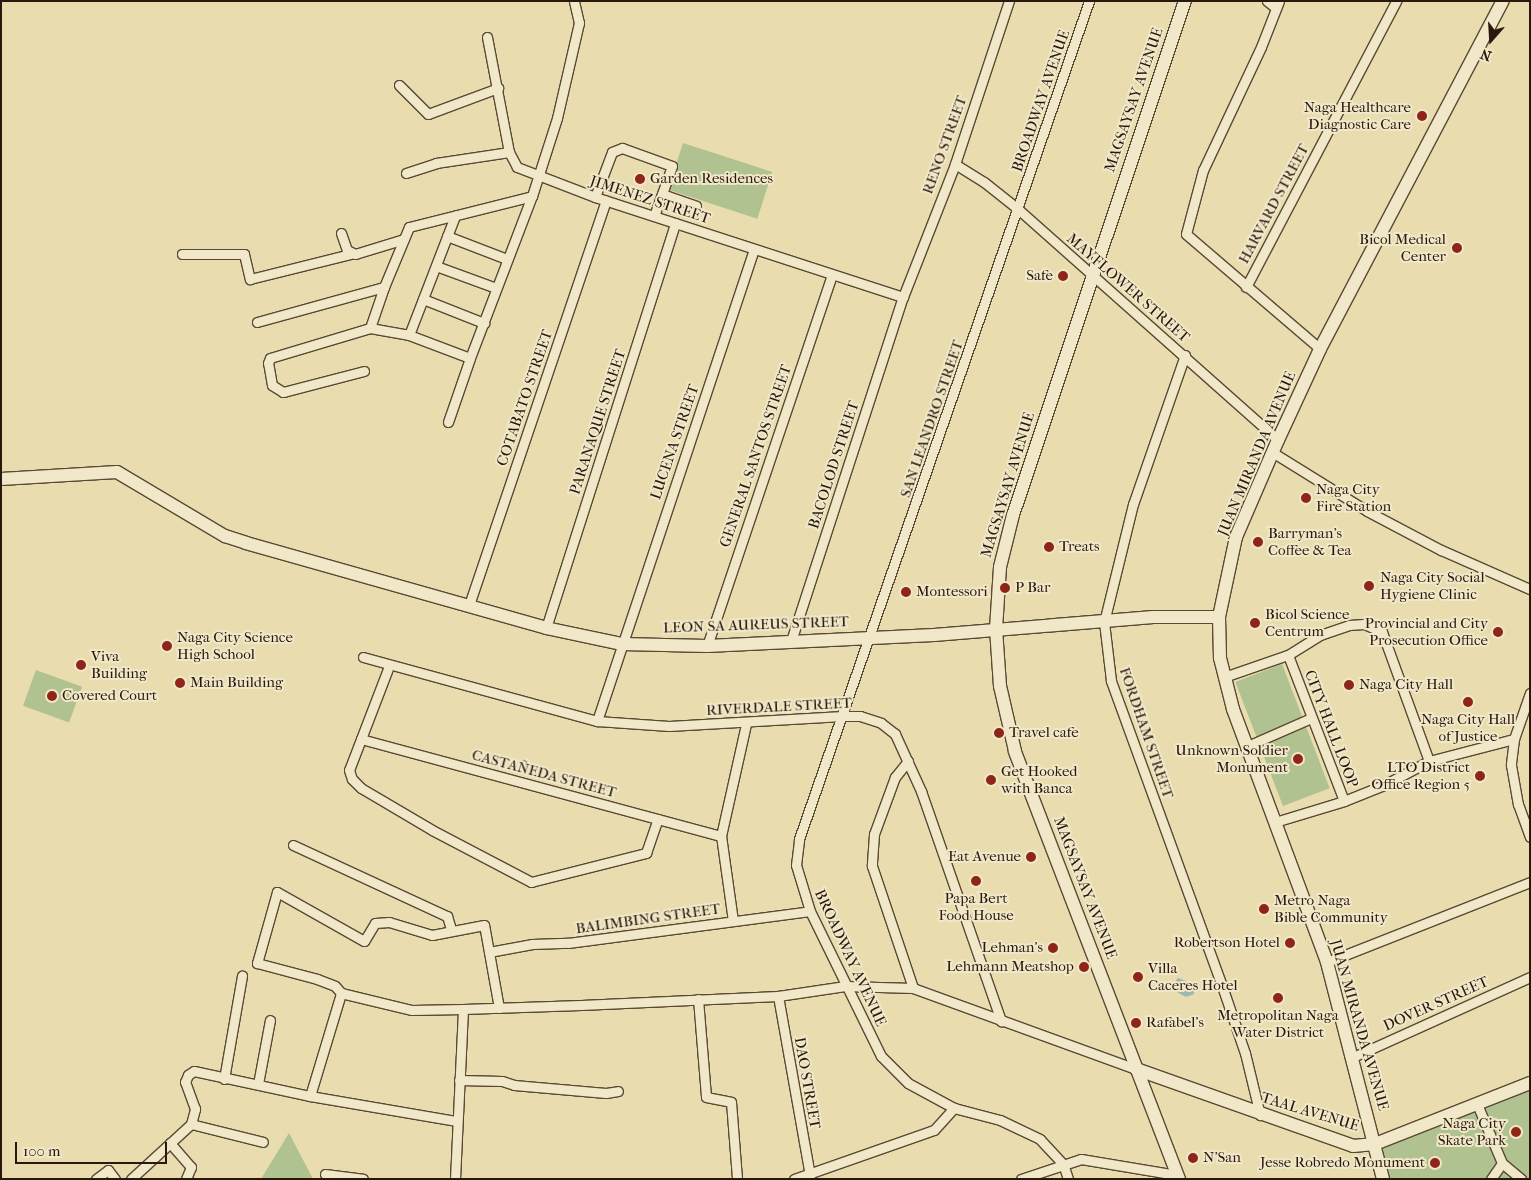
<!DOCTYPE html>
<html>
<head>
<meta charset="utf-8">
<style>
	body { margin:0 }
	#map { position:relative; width:1531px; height:1180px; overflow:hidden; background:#e9dcae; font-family:"IM FELL French Canon",serif }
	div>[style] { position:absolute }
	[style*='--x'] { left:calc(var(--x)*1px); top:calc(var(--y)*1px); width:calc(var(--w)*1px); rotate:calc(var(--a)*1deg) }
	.green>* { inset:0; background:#b0c28f; transform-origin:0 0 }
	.water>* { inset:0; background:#99bab2 }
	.roads { filter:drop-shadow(1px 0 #594934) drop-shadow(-1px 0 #594934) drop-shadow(0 1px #594934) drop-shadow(0 -1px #594934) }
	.street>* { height:9px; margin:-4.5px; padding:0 4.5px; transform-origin:4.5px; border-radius:4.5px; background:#f1e8ca }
	.secondary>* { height:12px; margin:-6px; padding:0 6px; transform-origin:6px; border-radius:6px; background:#f1e8ca }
	.dots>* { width:14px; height:14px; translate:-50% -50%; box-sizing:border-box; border:2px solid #f1e8ca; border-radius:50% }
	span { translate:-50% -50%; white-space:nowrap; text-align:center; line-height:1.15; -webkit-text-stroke:4px #f1e8ca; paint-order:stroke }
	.street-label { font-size:15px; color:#29180b }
	.poi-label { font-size:15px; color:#29180b }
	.right { translate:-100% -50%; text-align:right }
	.left { translate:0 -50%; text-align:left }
	.frame { position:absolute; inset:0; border:2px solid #29180b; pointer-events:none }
	.north { position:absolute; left:1466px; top:15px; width:50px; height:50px; -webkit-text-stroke:4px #f1e8ca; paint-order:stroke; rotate:199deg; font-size:14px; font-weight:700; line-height:20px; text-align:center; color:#29180b }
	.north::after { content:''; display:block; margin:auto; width:18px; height:22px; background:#29180b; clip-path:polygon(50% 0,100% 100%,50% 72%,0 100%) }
	.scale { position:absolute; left:15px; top:1142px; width:152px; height:22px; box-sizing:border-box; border:2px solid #29180b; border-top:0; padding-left:6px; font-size:15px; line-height:18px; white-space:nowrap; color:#29180b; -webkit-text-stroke:4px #f1e8ca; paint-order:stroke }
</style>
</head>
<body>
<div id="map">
	<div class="green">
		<i style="left:683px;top:143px;width:94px;height:49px;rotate:18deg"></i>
		<i style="left:1282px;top:664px;width:133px;height:50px;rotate:69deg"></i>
		<i style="left:36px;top:670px;width:49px;height:38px;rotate:20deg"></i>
		<i style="clip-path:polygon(1530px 1083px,1530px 1179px,1383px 1179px,1375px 1144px)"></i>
		<i style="clip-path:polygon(289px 1133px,313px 1179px,261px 1179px)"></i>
	</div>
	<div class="water">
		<i style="clip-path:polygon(1178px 978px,1194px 984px,1194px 994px,1186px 997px,1177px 992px,1173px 984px)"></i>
	</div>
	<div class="roads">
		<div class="street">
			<i style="--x:1267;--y:1;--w:11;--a:38"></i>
			<i style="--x:1279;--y:1;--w:49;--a:111.4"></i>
			<i style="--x:1261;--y:47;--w:136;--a:115.2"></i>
			<i style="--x:1203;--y:170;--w:66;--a:104.9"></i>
			<i style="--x:1186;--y:234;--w:177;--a:40.6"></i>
			<i style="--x:487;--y:37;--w:117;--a:79.2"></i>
			<i style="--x:509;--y:152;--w:17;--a:62"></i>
			<i style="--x:517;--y:167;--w:84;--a:21"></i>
			<i style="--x:595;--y:197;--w:324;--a:18"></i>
			<i style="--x:399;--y:85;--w:41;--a:45"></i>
			<i style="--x:428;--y:114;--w:75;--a:-20.4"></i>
			<i style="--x:955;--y:164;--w:34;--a:32"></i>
			<i style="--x:984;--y:182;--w:43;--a:38.5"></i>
			<i style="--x:1018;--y:209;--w:348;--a:41.6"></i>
			<i style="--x:406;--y:173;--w:32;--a:-18"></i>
			<i style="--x:436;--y:163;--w:74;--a:-8.6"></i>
			<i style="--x:662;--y:194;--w:36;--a:19"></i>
			<i style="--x:595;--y:197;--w:48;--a:-69.3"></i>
			<i style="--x:612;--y:152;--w:11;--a:-22"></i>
			<i style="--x:622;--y:148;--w:53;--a:19.8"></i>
			<i style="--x:672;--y:166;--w:53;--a:109.8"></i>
			<i style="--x:341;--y:233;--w:18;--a:71"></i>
			<i style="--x:347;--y:250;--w:9;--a:27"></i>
			<i style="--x:355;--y:254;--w:51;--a:-17"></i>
			<i style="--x:447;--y:236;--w:64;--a:21"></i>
			<i style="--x:182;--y:254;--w:62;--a:0"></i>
			<i style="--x:244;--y:254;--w:26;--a:77"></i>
			<i style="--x:250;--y:279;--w:103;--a:-14"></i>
			<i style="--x:436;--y:266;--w:64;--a:20.1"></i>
			<i style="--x:1246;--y:287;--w:323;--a:-62.3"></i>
			<i style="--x:423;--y:299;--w:66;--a:21.5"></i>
			<i style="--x:257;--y:322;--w:132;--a:-15.4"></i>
			<i style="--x:384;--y:287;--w:65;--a:-67.4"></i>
			<i style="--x:409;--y:227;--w:127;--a:-14.1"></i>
			<i style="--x:532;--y:196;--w:82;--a:-72.2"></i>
			<i style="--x:557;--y:118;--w:98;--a:-77"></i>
			<i style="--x:579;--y:23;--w:23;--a:-103"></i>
			<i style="--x:370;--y:328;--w:43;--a:-71.1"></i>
			<i style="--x:409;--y:335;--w:128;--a:-68.9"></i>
			<i style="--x:1185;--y:355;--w:158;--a:109.2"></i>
			<i style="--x:1133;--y:504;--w:122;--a:103.8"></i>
			<i style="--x:1104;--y:622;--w:59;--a:83.2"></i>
			<i style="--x:1111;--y:681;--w:325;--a:70"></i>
			<i style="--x:1222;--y:986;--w:71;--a:71.1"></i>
			<i style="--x:1245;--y:1053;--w:64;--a:76.4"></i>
			<i style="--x:364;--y:371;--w:84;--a:165.5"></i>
			<i style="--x:283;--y:392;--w:13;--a:-148"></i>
			<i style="--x:272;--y:385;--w:22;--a:-100"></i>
			<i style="--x:268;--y:363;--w:5;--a:-68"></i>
			<i style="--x:270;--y:358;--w:104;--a:-16.7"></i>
			<i style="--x:370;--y:328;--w:40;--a:10"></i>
			<i style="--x:409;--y:335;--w:65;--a:20.7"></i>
			<i style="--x:470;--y:358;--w:173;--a:-69.1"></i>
			<i style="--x:448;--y:422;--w:68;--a:-71"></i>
			<i style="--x:1272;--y:452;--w:112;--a:31.8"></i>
			<i style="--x:1367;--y:511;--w:84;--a:27.8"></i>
			<i style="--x:1441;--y:550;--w:97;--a:23.7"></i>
			<i style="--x:469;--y:605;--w:427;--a:-71.3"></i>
			<i style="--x:546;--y:628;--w:425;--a:-72.3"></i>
			<i style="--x:791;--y:641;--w:362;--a:-72"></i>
			<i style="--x:903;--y:297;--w:143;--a:-68.6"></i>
			<i style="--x:955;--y:164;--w:172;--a:-71.7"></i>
			<i style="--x:707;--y:646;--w:392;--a:-71.4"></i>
			<i style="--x:363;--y:657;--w:243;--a:15.3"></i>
			<i style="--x:597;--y:721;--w:72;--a:4"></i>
			<i style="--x:669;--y:726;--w:174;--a:-3.3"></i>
			<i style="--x:843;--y:716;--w:17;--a:0"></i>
			<i style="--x:860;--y:716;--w:22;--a:18"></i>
			<i style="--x:881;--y:723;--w:18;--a:38"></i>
			<i style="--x:895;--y:734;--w:63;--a:65.5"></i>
			<i style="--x:921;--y:791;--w:244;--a:70.8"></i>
			<i style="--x:389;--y:666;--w:111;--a:111"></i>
			<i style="--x:349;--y:770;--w:9;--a:72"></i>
			<i style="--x:352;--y:779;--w:13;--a:45"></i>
			<i style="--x:361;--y:788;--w:82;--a:30.6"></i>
			<i style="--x:432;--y:830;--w:112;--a:27.7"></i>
			<i style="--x:531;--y:882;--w:119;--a:-14.2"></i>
			<i style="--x:646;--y:853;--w:36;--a:-71"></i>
			<i style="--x:1224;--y:677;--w:68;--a:-19"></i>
			<i style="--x:1288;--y:655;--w:38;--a:-32"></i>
			<i style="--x:1320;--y:635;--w:31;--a:-19"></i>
			<i style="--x:1349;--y:625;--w:15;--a:-4"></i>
			<i style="--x:1364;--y:624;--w:20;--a:24"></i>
			<i style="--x:1382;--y:632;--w:137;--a:70"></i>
			<i style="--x:1530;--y:693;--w:49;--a:109.2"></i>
			<i style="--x:1514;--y:739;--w:26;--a:97"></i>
			<i style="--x:1511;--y:765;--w:40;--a:80"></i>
			<i style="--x:1518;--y:804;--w:35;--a:70"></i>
			<i style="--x:597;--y:721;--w:497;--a:-71.6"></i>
			<i style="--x:361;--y:739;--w:373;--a:15.1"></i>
			<i style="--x:1245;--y:747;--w:72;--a:-23.7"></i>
			<i style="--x:908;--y:761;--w:21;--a:129"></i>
			<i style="--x:895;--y:777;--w:61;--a:110.2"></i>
			<i style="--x:874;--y:834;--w:32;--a:94"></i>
			<i style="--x:872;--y:866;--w:129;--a:71.4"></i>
			<i style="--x:1344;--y:801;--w:43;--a:-21.8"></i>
			<i style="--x:1384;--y:785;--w:51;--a:-28.1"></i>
			<i style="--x:1429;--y:761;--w:88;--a:-14.5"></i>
			<i style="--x:1275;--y:822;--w:72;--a:-16.9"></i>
			<i style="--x:1344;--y:801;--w:156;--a:-111"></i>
			<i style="--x:293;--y:845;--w:170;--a:24.8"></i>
			<i style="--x:447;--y:916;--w:14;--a:73"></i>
			<i style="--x:733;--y:921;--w:86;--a:-98"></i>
			<i style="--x:721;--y:836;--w:115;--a:-77.4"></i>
			<i style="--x:489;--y:952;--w:44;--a:-10.5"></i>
			<i style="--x:532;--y:944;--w:36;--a:-2"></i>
			<i style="--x:568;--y:943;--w:244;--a:-7.5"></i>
			<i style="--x:1327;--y:962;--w:218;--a:-21.5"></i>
			<i style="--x:778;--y:996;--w:182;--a:79.9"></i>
			<i style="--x:698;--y:999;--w:98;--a:85.3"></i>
			<i style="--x:706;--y:1097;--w:25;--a:11"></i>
			<i style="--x:731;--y:1102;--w:77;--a:85.5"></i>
			<i style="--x:499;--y:1008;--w:84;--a:-100.2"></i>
			<i style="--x:484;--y:925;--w:53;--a:169.1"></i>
			<i style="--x:432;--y:935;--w:45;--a:-163.2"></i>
			<i style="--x:389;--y:922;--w:14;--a:176"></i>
			<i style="--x:375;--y:923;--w:21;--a:121"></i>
			<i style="--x:364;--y:941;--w:100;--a:-150.6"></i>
			<i style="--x:277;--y:892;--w:74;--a:105.7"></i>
			<i style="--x:257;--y:963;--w:62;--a:14.9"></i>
			<i style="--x:317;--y:979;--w:19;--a:21"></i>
			<i style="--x:335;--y:986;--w:9;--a:49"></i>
			<i style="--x:341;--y:993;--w:73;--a:13.5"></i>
			<i style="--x:412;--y:1010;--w:51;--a:-1.1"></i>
			<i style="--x:463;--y:1009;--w:118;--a:-1.9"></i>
			<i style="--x:581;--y:1005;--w:197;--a:-2.6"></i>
			<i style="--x:778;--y:996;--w:68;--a:-8.5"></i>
			<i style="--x:845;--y:986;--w:68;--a:1.7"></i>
			<i style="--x:913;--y:988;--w:237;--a:20"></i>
			<i style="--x:1353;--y:1057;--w:194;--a:-24.3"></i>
			<i style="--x:224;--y:1079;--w:105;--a:-80.1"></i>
			<i style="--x:459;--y:1080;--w:43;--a:1.3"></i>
			<i style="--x:502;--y:1081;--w:13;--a:18"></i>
			<i style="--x:514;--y:1085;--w:92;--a:5"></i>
			<i style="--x:606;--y:1093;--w:12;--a:-9"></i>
			<i style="--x:258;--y:1084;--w:65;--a:-79.4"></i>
			<i style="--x:310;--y:1096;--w:108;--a:-73.2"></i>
			<i style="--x:1477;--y:1104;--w:64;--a:67"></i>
			<i style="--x:1502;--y:1163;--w:25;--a:40"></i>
			<i style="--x:191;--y:1124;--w:74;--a:14"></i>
			<i style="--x:170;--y:1143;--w:32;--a:49"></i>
			<i style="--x:191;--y:1167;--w:13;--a:113"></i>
			<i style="--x:325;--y:1174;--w:38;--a:7"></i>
			<i style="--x:96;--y:1179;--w:15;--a:-37"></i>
			<i style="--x:108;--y:1170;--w:11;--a:52"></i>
			<i style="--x:131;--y:1179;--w:81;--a:-42.5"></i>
			<i style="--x:191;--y:1124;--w:16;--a:-75"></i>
			<i style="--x:195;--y:1109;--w:29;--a:-110"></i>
			<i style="--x:185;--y:1082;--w:8;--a:-67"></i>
			<i style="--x:188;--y:1075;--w:7;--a:-34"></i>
			<i style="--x:194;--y:1071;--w:119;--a:12.2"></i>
			<i style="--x:310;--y:1096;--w:149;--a:9.7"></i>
			<i style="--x:455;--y:1179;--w:170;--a:-87.3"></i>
			<i style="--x:794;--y:1179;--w:148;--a:-19.3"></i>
			<i style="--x:934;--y:1130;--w:30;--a:-48"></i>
			<i style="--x:1021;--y:1179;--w:63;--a:-18.4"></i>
			<i style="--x:1081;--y:1159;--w:97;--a:9.5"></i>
			<i style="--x:1068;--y:1179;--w:16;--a:-108"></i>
			<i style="--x:1063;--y:1164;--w:34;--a:-133"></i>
			<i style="--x:1040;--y:1139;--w:44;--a:-154.6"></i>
			<i style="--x:1000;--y:1120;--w:48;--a:-165.4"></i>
			<i style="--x:954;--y:1108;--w:52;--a:-151.5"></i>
			<i style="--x:908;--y:1083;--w:38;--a:-135"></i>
			<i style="--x:881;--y:1056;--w:161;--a:-116.1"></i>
			<i style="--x:810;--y:911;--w:48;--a:-106.9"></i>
			<i style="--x:796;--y:865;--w:26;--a:-83"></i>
			<i style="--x:799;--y:839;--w:887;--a:-70.91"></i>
			<i style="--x:1491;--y:1179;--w:19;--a:-55"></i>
		</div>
		<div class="secondary">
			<i style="--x:1;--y:479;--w:116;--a:-3.5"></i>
			<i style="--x:117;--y:472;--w:126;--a:30.7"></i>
			<i style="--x:225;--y:536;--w:22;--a:18"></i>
			<i style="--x:246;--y:543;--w:312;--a:15.8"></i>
			<i style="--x:546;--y:628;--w:78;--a:11.9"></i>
			<i style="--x:622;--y:644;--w:85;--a:1.3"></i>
			<i style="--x:707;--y:646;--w:227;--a:-2.8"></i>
			<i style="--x:934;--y:635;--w:220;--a:-4.7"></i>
			<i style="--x:1153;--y:617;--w:66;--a:0"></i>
			<i style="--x:1136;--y:1069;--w:230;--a:19.5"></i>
			<i style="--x:1353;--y:1146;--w:22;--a:-5"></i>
			<i style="--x:1375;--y:1144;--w:167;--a:-21.5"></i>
			<i style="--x:1179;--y:1179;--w:458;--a:-111"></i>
			<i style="--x:1015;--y:751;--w:67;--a:-103"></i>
			<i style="--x:1000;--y:686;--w:57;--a:-94"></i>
			<i style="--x:996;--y:629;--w:62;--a:-86.3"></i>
			<i style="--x:1000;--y:567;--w:54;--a:-76"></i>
			<i style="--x:1013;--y:515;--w:542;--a:-71.5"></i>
			<i style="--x:1383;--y:1179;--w:224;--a:-104.5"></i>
			<i style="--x:1327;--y:962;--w:270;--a:-110.4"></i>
			<i style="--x:1233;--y:709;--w:53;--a:-104.3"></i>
			<i style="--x:1220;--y:658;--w:41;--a:-91.4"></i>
			<i style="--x:1219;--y:617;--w:82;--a:-78"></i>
			<i style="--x:1236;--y:537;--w:106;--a:-66.6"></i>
			<i style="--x:1278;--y:440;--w:100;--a:-65.2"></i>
			<i style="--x:1320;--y:349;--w:393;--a:-62.3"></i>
		</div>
	</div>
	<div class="dots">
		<i style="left:1422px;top:116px;background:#8f2418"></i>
		<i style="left:640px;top:179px;background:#8f2418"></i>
		<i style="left:1457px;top:248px;background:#8f2418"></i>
		<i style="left:1063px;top:276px;background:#8f2418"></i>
		<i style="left:1306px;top:498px;background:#8f2418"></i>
		<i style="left:1258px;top:542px;background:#8f2418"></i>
		<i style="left:1049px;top:547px;background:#8f2418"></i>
		<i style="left:1369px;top:586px;background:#8f2418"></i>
		<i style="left:1005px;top:588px;background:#8f2418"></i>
		<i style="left:906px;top:592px;background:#8f2418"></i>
		<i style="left:1255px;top:623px;background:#8f2418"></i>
		<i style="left:1498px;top:632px;background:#8f2418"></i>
		<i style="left:167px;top:646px;background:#8f2418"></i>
		<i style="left:81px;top:665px;background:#8f2418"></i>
		<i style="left:180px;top:683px;background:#8f2418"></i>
		<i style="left:1349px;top:685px;background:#8f2418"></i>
		<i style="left:52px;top:696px;background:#8f2418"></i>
		<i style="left:1468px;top:702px;background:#8f2418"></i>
		<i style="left:999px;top:733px;background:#8f2418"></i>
		<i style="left:1298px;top:759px;background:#8f2418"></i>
		<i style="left:1480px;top:776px;background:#8f2418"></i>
		<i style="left:991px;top:780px;background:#8f2418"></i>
		<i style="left:1031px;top:857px;background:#8f2418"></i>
		<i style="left:976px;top:881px;background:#8f2418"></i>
		<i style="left:1264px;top:909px;background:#8f2418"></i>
		<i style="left:1290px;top:943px;background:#8f2418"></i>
		<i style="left:1053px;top:948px;background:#8f2418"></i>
		<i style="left:1084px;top:967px;background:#8f2418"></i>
		<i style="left:1138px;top:977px;background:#8f2418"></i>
		<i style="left:1278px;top:998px;background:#8f2418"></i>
		<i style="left:1136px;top:1023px;background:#8f2418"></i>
		<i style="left:1516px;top:1132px;background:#8f2418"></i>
		<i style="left:1193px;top:1158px;background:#8f2418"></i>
		<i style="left:1435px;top:1163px;background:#8f2418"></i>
	</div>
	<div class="street-label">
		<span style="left:1134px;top:100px;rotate:-71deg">MAGSAYSAY AVENUE</span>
		<span style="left:1041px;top:101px;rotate:-71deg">BROADWAY AVENUE</span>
		<span style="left:945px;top:145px;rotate:-70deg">RENO STREET</span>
		<span style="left:650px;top:200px;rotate:18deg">JIMENEZ STREET</span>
		<span style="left:1274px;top:204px;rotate:-62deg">HARVARD STREET</span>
		<span style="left:1128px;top:288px;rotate:41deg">MAYFLOWER STREET</span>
		<span style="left:525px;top:398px;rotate:-71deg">COTABATO STREET</span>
		<span style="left:932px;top:419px;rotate:-71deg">SAN LEANDRO STREET</span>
		<span style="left:598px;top:422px;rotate:-72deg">PARANAQUE STREET</span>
		<span style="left:675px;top:442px;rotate:-71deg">LUCENA STREET</span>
		<span style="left:1257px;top:454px;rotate:-67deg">JUAN MIRANDA AVENUE</span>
		<span style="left:756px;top:456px;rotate:-71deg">GENERAL SANTOS STREET</span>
		<span style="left:834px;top:465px;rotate:-72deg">BACOLOD STREET</span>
		<span style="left:1008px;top:485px;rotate:-73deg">MAGSAYSAY AVENUE</span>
		<span style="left:756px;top:625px;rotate:-2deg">LEON SA AUREUS STREET</span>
		<span style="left:779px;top:707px;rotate:-3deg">RIVERDALE STREET</span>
		<span style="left:1331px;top:729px;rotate:69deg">CITY HALL LOOP</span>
		<span style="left:1146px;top:733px;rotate:71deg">FORDHAM STREET</span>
		<span style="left:544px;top:774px;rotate:15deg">CASTAÑEDA STREET</span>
		<span style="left:1085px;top:888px;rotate:69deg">MAGSAYSAY AVENUE</span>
		<span style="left:648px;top:919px;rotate:-8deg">BALIMBING STREET</span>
		<span style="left:850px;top:958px;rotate:65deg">BROADWAY AVENUE</span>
		<span style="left:1436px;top:1004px;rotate:-24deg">DOVER STREET</span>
		<span style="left:1359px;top:1025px;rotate:74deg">JUAN MIRANDA AVENUE</span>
		<span style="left:807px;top:1083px;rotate:80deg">DAO STREET</span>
		<span style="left:1310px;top:1112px;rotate:17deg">TAAL AVENUE</span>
	</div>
	<div class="poi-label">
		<span class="right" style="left:1411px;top:116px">Naga Healthcare<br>Diagnostic Care</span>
		<span class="left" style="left:650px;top:179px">Garden Residences</span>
		<span class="right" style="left:1446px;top:248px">Bicol Medical<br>Center</span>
		<span class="right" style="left:1053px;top:276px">Safe</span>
		<span class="left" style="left:1316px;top:498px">Naga City<br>Fire Station</span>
		<span class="left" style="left:1268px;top:542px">Barryman's<br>Coffee &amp; Tea</span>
		<span class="left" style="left:1059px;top:547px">Treats</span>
		<span class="left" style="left:1380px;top:586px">Naga City Social<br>Hygiene Clinic</span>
		<span class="left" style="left:1015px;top:588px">P Bar</span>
		<span class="left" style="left:916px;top:592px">Montessori</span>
		<span class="left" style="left:1265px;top:623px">Bicol Science<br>Centrum</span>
		<span class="right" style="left:1488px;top:632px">Provincial and City<br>Prosecution Office</span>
		<span class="left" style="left:177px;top:646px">Naga City Science<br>High School</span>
		<span class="left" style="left:91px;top:665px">Viva<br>Building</span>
		<span class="left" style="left:190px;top:683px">Main Building</span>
		<span class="left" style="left:1359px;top:685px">Naga City Hall</span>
		<span class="left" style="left:62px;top:696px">Covered Court</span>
		<span style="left:1468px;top:728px">Naga City Hall<br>of Justice</span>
		<span class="left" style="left:1009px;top:733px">Travel cafe</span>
		<span class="right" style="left:1288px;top:759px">Unknown Soldier<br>Monument</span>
		<span class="right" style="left:1470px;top:776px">LTO District<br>Office Region 5</span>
		<span class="left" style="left:1001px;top:780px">Get Hooked<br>with Banca</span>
		<span class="right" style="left:1021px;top:857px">Eat Avenue</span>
		<span style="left:976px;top:907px">Papa Bert<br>Food House</span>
		<span class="left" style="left:1274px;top:909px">Metro Naga<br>Bible Community</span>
		<span class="right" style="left:1280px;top:943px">Robertson Hotel</span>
		<span class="right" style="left:1043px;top:948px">Lehman's</span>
		<span class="right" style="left:1074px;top:967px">Lehmann Meatshop</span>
		<span class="left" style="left:1148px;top:977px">Villa<br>Caceres Hotel</span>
		<span style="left:1278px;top:1024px">Metropolitan Naga<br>Water District</span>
		<span class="left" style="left:1146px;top:1023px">Rafabel's</span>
		<span class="right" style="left:1506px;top:1132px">Naga City<br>Skate Park</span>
		<span class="left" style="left:1203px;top:1158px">N'San</span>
		<span class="right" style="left:1425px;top:1163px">Jesse Robredo Monument</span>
	</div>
	<div class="frame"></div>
	<div class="north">N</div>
	<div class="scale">100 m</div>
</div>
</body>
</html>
